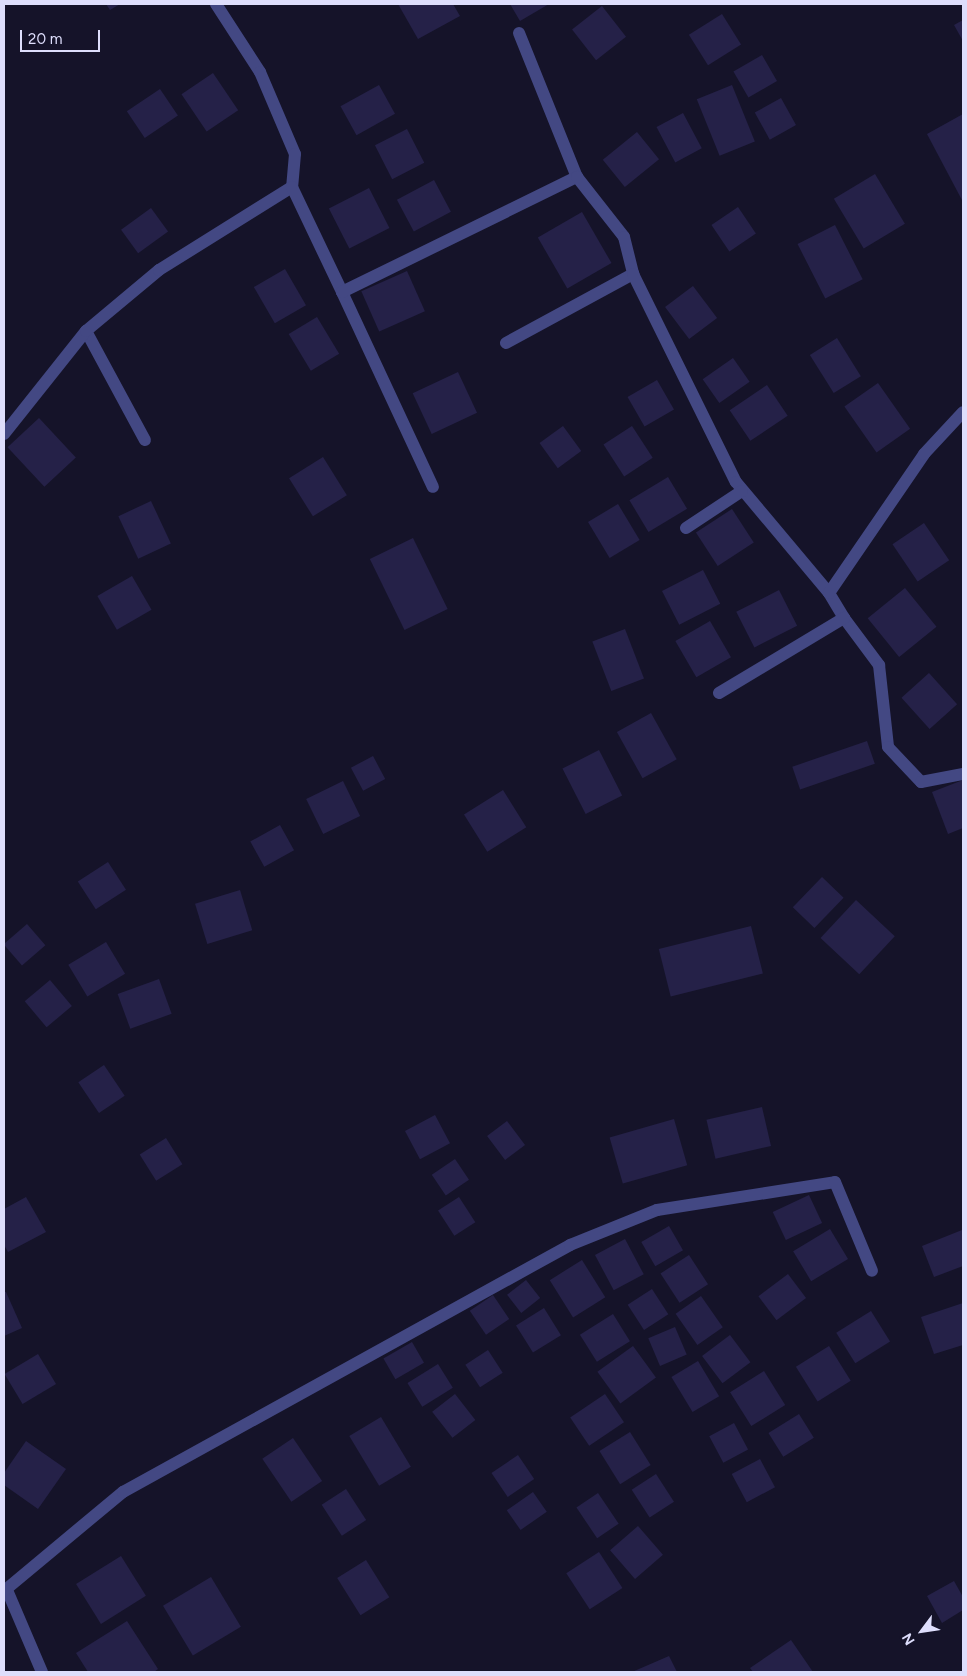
<!DOCTYPE html>
<html>
<head>
<meta charset="utf-8">
<style>
	body { margin:0 }
	#map { position:relative; width:967px; height:1676px; overflow:hidden; background:#151329; font-family:Figtree,sans-serif }
	div>[style] { position:absolute }
	[style*='--x'] { left:calc(var(--x)*1px); top:calc(var(--y)*1px); width:calc(var(--w)*1px); rotate:calc(var(--a)*1deg) }
	.building>* { inset:0; background:#252148; transform-origin:0 0 }
	.minor>* { height:12px; margin:-6px; padding:0 6px; transform-origin:6px; border-radius:6px; background:#434883 }
	span { translate:-50% -50%; white-space:nowrap; text-align:center; line-height:1.15; -webkit-text-stroke:4.5px #151329; paint-order:stroke }
	.frame { position:absolute; inset:0; border:5px solid #dedefc; pointer-events:none }
	.north { position:absolute; left:897px; top:1606px; width:50px; height:50px; -webkit-text-stroke:4px #151329; paint-order:stroke; rotate:239deg; font-size:14px; font-weight:700; line-height:20px; text-align:center; color:#dedefc }
	.north::after { content:''; display:block; margin:auto; width:18px; height:22px; background:#dedefc; clip-path:polygon(50% 0,100% 100%,50% 72%,0 100%) }
	.scale { position:absolute; left:20px; top:30px; width:80px; height:22px; box-sizing:border-box; border:2px solid #dedefc; border-top:0; padding-left:6px; font-size:15px; line-height:18px; white-space:nowrap; color:#dedefc; -webkit-text-stroke:4px #151329; paint-order:stroke }
</style>
</head>
<body>
<div id="map">
	<div class="building">
		<i style="clip-path:polygon(106px 4px,120px 4px,110px 10px)"></i>
		<i style="clip-path:polygon(398px 4px,453px 4px,460px 16px,418px 39px)"></i>
		<i style="clip-path:polygon(510px 4px,549px 4px,520px 21px)"></i>
		<i style="left:602px;top:6px;width:39px;height:38px;rotate:52deg"></i>
		<i style="left:722px;top:14px;width:36px;height:39px;rotate:58deg"></i>
		<i style="clip-path:polygon(963px 20px,963px 41px,954px 25px)"></i>
		<i style="left:762px;top:55px;width:30px;height:33px;rotate:60deg"></i>
		<i style="left:213px;top:73px;width:45px;height:38px;rotate:56deg"></i>
		<i style="left:379px;top:85px;width:33px;height:44px;rotate:61deg"></i>
		<i style="left:732px;top:85px;width:61px;height:38px;rotate:68deg"></i>
		<i style="left:160px;top:89px;width:32px;height:40px;rotate:56deg"></i>
		<i style="left:781px;top:98px;width:31px;height:30px;rotate:61deg"></i>
		<i style="left:683px;top:113px;width:40px;height:30px;rotate:62deg"></i>
		<i style="clip-path:polygon(963px 114px,963px 202px,927px 134px)"></i>
		<i style="left:407px;top:129px;width:38px;height:36px;rotate:63deg"></i>
		<i style="left:637px;top:132px;width:35px;height:44px;rotate:51deg"></i>
		<i style="left:875px;top:174px;width:58px;height:48px;rotate:59deg"></i>
		<i style="left:434px;top:180px;width:36px;height:42px;rotate:62deg"></i>
		<i style="left:369px;top:188px;width:45px;height:45px;rotate:63deg"></i>
		<i style="left:738px;top:207px;width:32px;height:32px;rotate:56deg"></i>
		<i style="left:151px;top:208px;width:29px;height:37px;rotate:54deg"></i>
		<i style="left:582px;top:212px;width:59px;height:51px;rotate:60deg"></i>
		<i style="left:835px;top:225px;width:61px;height:42px;rotate:63deg"></i>
		<i style="left:285px;top:269px;width:42px;height:36px;rotate:60deg"></i>
		<i style="left:407px;top:271px;width:44px;height:50px;rotate:66deg"></i>
		<i style="left:693px;top:286px;width:40px;height:35px;rotate:53deg"></i>
		<i style="left:317px;top:317px;width:43px;height:33px;rotate:59deg"></i>
		<i style="left:837px;top:338px;width:45px;height:32px;rotate:58deg"></i>
		<i style="left:733px;top:358px;width:29px;height:37px;rotate:55deg"></i>
		<i style="left:458px;top:372px;width:45px;height:50px;rotate:65deg"></i>
		<i style="left:657px;top:380px;width:34px;height:34px;rotate:60deg"></i>
		<i style="left:878px;top:383px;width:56px;height:41px;rotate:55deg"></i>
		<i style="left:767px;top:385px;width:37px;height:45px;rotate:56deg"></i>
		<i style="left:39px;top:418px;width:54px;height:43px;rotate:47deg"></i>
		<i style="left:563px;top:426px;width:31px;height:29px;rotate:54deg"></i>
		<i style="left:632px;top:426px;width:38px;height:34px;rotate:57deg"></i>
		<i style="left:323px;top:457px;width:45px;height:40px;rotate:58deg"></i>
		<i style="left:668px;top:477px;width:37px;height:45px;rotate:59deg"></i>
		<i style="left:151px;top:501px;width:47px;height:36px;rotate:65deg"></i>
		<i style="left:618px;top:504px;width:42px;height:35px;rotate:59deg"></i>
		<i style="left:732px;top:509px;width:40px;height:43px;rotate:57deg"></i>
		<i style="left:924px;top:523px;width:45px;height:38px;rotate:56deg"></i>
		<i style="left:413px;top:538px;width:79px;height:48px;rotate:64deg"></i>
		<i style="left:703px;top:570px;width:38px;height:46px;rotate:63deg"></i>
		<i style="left:132px;top:576px;width:39px;height:40px;rotate:60deg"></i>
		<i style="left:905px;top:588px;width:50px;height:48px;rotate:51deg"></i>
		<i style="left:779px;top:590px;width:40px;height:48px;rotate:63deg"></i>
		<i style="left:710px;top:621px;width:42px;height:40px;rotate:60deg"></i>
		<i style="left:625px;top:629px;width:53px;height:35px;rotate:69deg"></i>
		<i style="left:929px;top:673px;width:42px;height:37px;rotate:48deg"></i>
		<i style="left:651px;top:713px;width:53px;height:39px;rotate:61deg"></i>
		<i style="left:867px;top:741px;width:24px;height:79px;rotate:71deg"></i>
		<i style="left:599px;top:750px;width:51px;height:41px;rotate:63deg"></i>
		<i style="left:373px;top:756px;width:26px;height:25px;rotate:62deg"></i>
		<i style="clip-path:polygon(963px 780px,963px 828px,948px 834px,932px 792px)"></i>
		<i style="left:343px;top:781px;width:39px;height:41px;rotate:64deg"></i>
		<i style="left:503px;top:790px;width:44px;height:46px;rotate:58deg"></i>
		<i style="left:280px;top:825px;width:29px;height:34px;rotate:61deg"></i>
		<i style="left:108px;top:862px;width:33px;height:36px;rotate:57deg"></i>
		<i style="left:822px;top:877px;width:30px;height:42px;rotate:44deg"></i>
		<i style="left:240px;top:890px;width:42px;height:47px;rotate:73deg"></i>
		<i style="left:856px;top:900px;width:53px;height:52px;rotate:43deg"></i>
		<i style="left:27px;top:924px;width:28px;height:31px;rotate:49deg"></i>
		<i style="left:751px;top:926px;width:49px;height:95px;rotate:76deg"></i>
		<i style="left:106px;top:942px;width:37px;height:44px;rotate:59deg"></i>
		<i style="left:159px;top:979px;width:37px;height:44px;rotate:70deg"></i>
		<i style="left:50px;top:980px;width:34px;height:33px;rotate:50deg"></i>
		<i style="left:104px;top:1065px;width:37px;height:31px;rotate:56deg"></i>
		<i style="left:762px;top:1107px;width:40px;height:57px;rotate:77deg"></i>
		<i style="left:435px;top:1115px;width:32px;height:34px;rotate:62deg"></i>
		<i style="left:674px;top:1119px;width:48px;height:67px;rotate:74deg"></i>
		<i style="left:507px;top:1121px;width:30px;height:25px;rotate:53deg"></i>
		<i style="left:166px;top:1138px;width:31px;height:31px;rotate:58deg"></i>
		<i style="left:455px;top:1159px;width:25px;height:28px;rotate:56deg"></i>
		<i style="left:809px;top:1195px;width:31px;height:40px;rotate:65deg"></i>
		<i style="clip-path:polygon(26px 1197px,46px 1232px,8px 1252px,4px 1245px,4px 1209px)"></i>
		<i style="left:459px;top:1197px;width:30px;height:25px;rotate:57deg"></i>
		<i style="left:669px;top:1226px;width:28px;height:32px;rotate:60deg"></i>
		<i style="left:830px;top:1229px;width:35px;height:43px;rotate:59deg"></i>
		<i style="clip-path:polygon(962px 1230px,963px 1266px,934px 1277px,922px 1246px)"></i>
		<i style="left:625px;top:1239px;width:40px;height:34px;rotate:62deg"></i>
		<i style="left:689px;top:1255px;width:35px;height:34px;rotate:57deg"></i>
		<i style="left:582px;top:1260px;width:44px;height:38px;rotate:58deg"></i>
		<i style="left:788px;top:1274px;width:30px;height:37px;rotate:53deg"></i>
		<i style="left:526px;top:1280px;width:23px;height:24px;rotate:52deg"></i>
		<i style="left:652px;top:1289px;width:30px;height:29px;rotate:57deg"></i>
		<i style="clip-path:polygon(4px 1292px,6px 1292px,22px 1328px,4px 1336px)"></i>
		<i style="left:493px;top:1295px;width:29px;height:28px;rotate:56deg"></i>
		<i style="left:701px;top:1296px;width:38px;height:31px;rotate:55deg"></i>
		<i style="clip-path:polygon(963px 1303px,963px 1345px,934px 1354px,921px 1317px)"></i>
		<i style="left:544px;top:1308px;width:32px;height:33px;rotate:58deg"></i>
		<i style="left:871px;top:1311px;width:36px;height:41px;rotate:58deg"></i>
		<i style="left:613px;top:1314px;width:32px;height:39px;rotate:58deg"></i>
		<i style="left:675px;top:1327px;width:30px;height:29px;rotate:67deg"></i>
		<i style="left:730px;top:1335px;width:34px;height:35px;rotate:53deg"></i>
		<i style="left:412px;top:1342px;width:24px;height:33px;rotate:60deg"></i>
		<i style="left:633px;top:1346px;width:39px;height:44px;rotate:54deg"></i>
		<i style="left:829px;top:1346px;width:41px;height:39px;rotate:58deg"></i>
		<i style="left:488px;top:1350px;width:27px;height:27px;rotate:57deg"></i>
		<i style="left:38px;top:1354px;width:35px;height:39px;rotate:59deg"></i>
		<i style="left:698px;top:1361px;width:41px;height:31px;rotate:59deg"></i>
		<i style="left:438px;top:1364px;width:28px;height:36px;rotate:58deg"></i>
		<i style="left:764px;top:1371px;width:40px;height:40px;rotate:58deg"></i>
		<i style="left:455px;top:1394px;width:33px;height:29px;rotate:52deg"></i>
		<i style="left:605px;top:1394px;width:34px;height:42px;rotate:56deg"></i>
		<i style="left:799px;top:1414px;width:28px;height:36px;rotate:58deg"></i>
		<i style="left:381px;top:1417px;width:58px;height:37px;rotate:59deg"></i>
		<i style="left:734px;top:1423px;width:30px;height:28px;rotate:62deg"></i>
		<i style="left:630px;top:1432px;width:39px;height:36px;rotate:58deg"></i>
		<i style="left:293px;top:1438px;width:52px;height:37px;rotate:56deg"></i>
		<i style="clip-path:polygon(26px 1441px,66px 1469px,38px 1509px,4px 1485px,4px 1473px)"></i>
		<i style="left:518px;top:1455px;width:29px;height:32px;rotate:56deg"></i>
		<i style="left:760px;top:1459px;width:32px;height:32px;rotate:62deg"></i>
		<i style="left:656px;top:1474px;width:33px;height:29px;rotate:57deg"></i>
		<i style="left:346px;top:1489px;width:37px;height:29px;rotate:57deg"></i>
		<i style="left:533px;top:1492px;width:24px;height:32px;rotate:55deg"></i>
		<i style="left:598px;top:1493px;width:37px;height:26px;rotate:56deg"></i>
		<i style="left:638px;top:1526px;width:38px;height:37px;rotate:49deg"></i>
		<i style="left:599px;top:1552px;width:43px;height:39px;rotate:57deg"></i>
		<i style="left:121px;top:1556px;width:47px;height:53px;rotate:58deg"></i>
		<i style="left:366px;top:1560px;width:44px;height:34px;rotate:58deg"></i>
		<i style="left:211px;top:1577px;width:58px;height:56px;rotate:59deg"></i>
		<i style="clip-path:polygon(954px 1581px,963px 1597px,963px 1610px,942px 1623px,927px 1596px)"></i>
		<i style="clip-path:polygon(127px 1621px,158px 1669px,154px 1672px,88px 1672px,76px 1653px)"></i>
		<i style="clip-path:polygon(791px 1640px,813px 1672px,753px 1672px,750px 1668px)"></i>
		<i style="clip-path:polygon(669px 1656px,677px 1672px,632px 1672px)"></i>
	</div>
	<div class="minor">
		<i style="--x:216;--y:4;--w:81;--a:57.1"></i>
		<i style="--x:260;--y:72;--w:89;--a:66.9"></i>
		<i style="--x:295;--y:154;--w:33;--a:95"></i>
		<i style="--x:519;--y:33;--w:155;--a:68.1"></i>
		<i style="--x:342;--y:292;--w:215;--a:65"></i>
		<i style="--x:86;--y:331;--w:124;--a:61.6"></i>
		<i style="--x:506;--y:343;--w:145;--a:-28.5"></i>
		<i style="--x:4;--y:434;--w:132;--a:-51.5"></i>
		<i style="--x:86;--y:331;--w:95;--a:-39.9"></i>
		<i style="--x:159;--y:270;--w:157;--a:-32"></i>
		<i style="--x:292;--y:187;--w:116;--a:64.5"></i>
		<i style="--x:342;--y:292;--w:262;--a:-26.1"></i>
		<i style="--x:577;--y:177;--w:76;--a:51.9"></i>
		<i style="--x:624;--y:237;--w:38;--a:76"></i>
		<i style="--x:633;--y:274;--w:232;--a:63.7"></i>
		<i style="--x:736;--y:482;--w:145;--a:50"></i>
		<i style="--x:829;--y:593;--w:29;--a:59"></i>
		<i style="--x:844;--y:618;--w:59;--a:53.3"></i>
		<i style="--x:879;--y:665;--w:82;--a:83.7"></i>
		<i style="--x:888;--y:747;--w:48;--a:46.7"></i>
		<i style="--x:921;--y:782;--w:43;--a:-10.8"></i>
		<i style="--x:686;--y:528;--w:67;--a:-33.5"></i>
		<i style="--x:829;--y:593;--w:168;--a:-55.6"></i>
		<i style="--x:924;--y:454;--w:57;--a:-47.1"></i>
		<i style="--x:719;--y:693;--w:146;--a:-31"></i>
		<i style="--x:7;--y:1590;--w:89;--a:66.9"></i>
		<i style="--x:4;--y:1591;--w:155;--a:-39.8"></i>
		<i style="--x:123;--y:1492;--w:511;--a:-28.92"></i>
		<i style="--x:570;--y:1245;--w:94;--a:-21.9"></i>
		<i style="--x:657;--y:1210;--w:180;--a:-8.9"></i>
		<i style="--x:835;--y:1182;--w:96;--a:67.4"></i>
	</div>
	<div class="frame"></div>
	<div class="north">N</div>
	<div class="scale">20 m</div>
</div>
</body>
</html>
